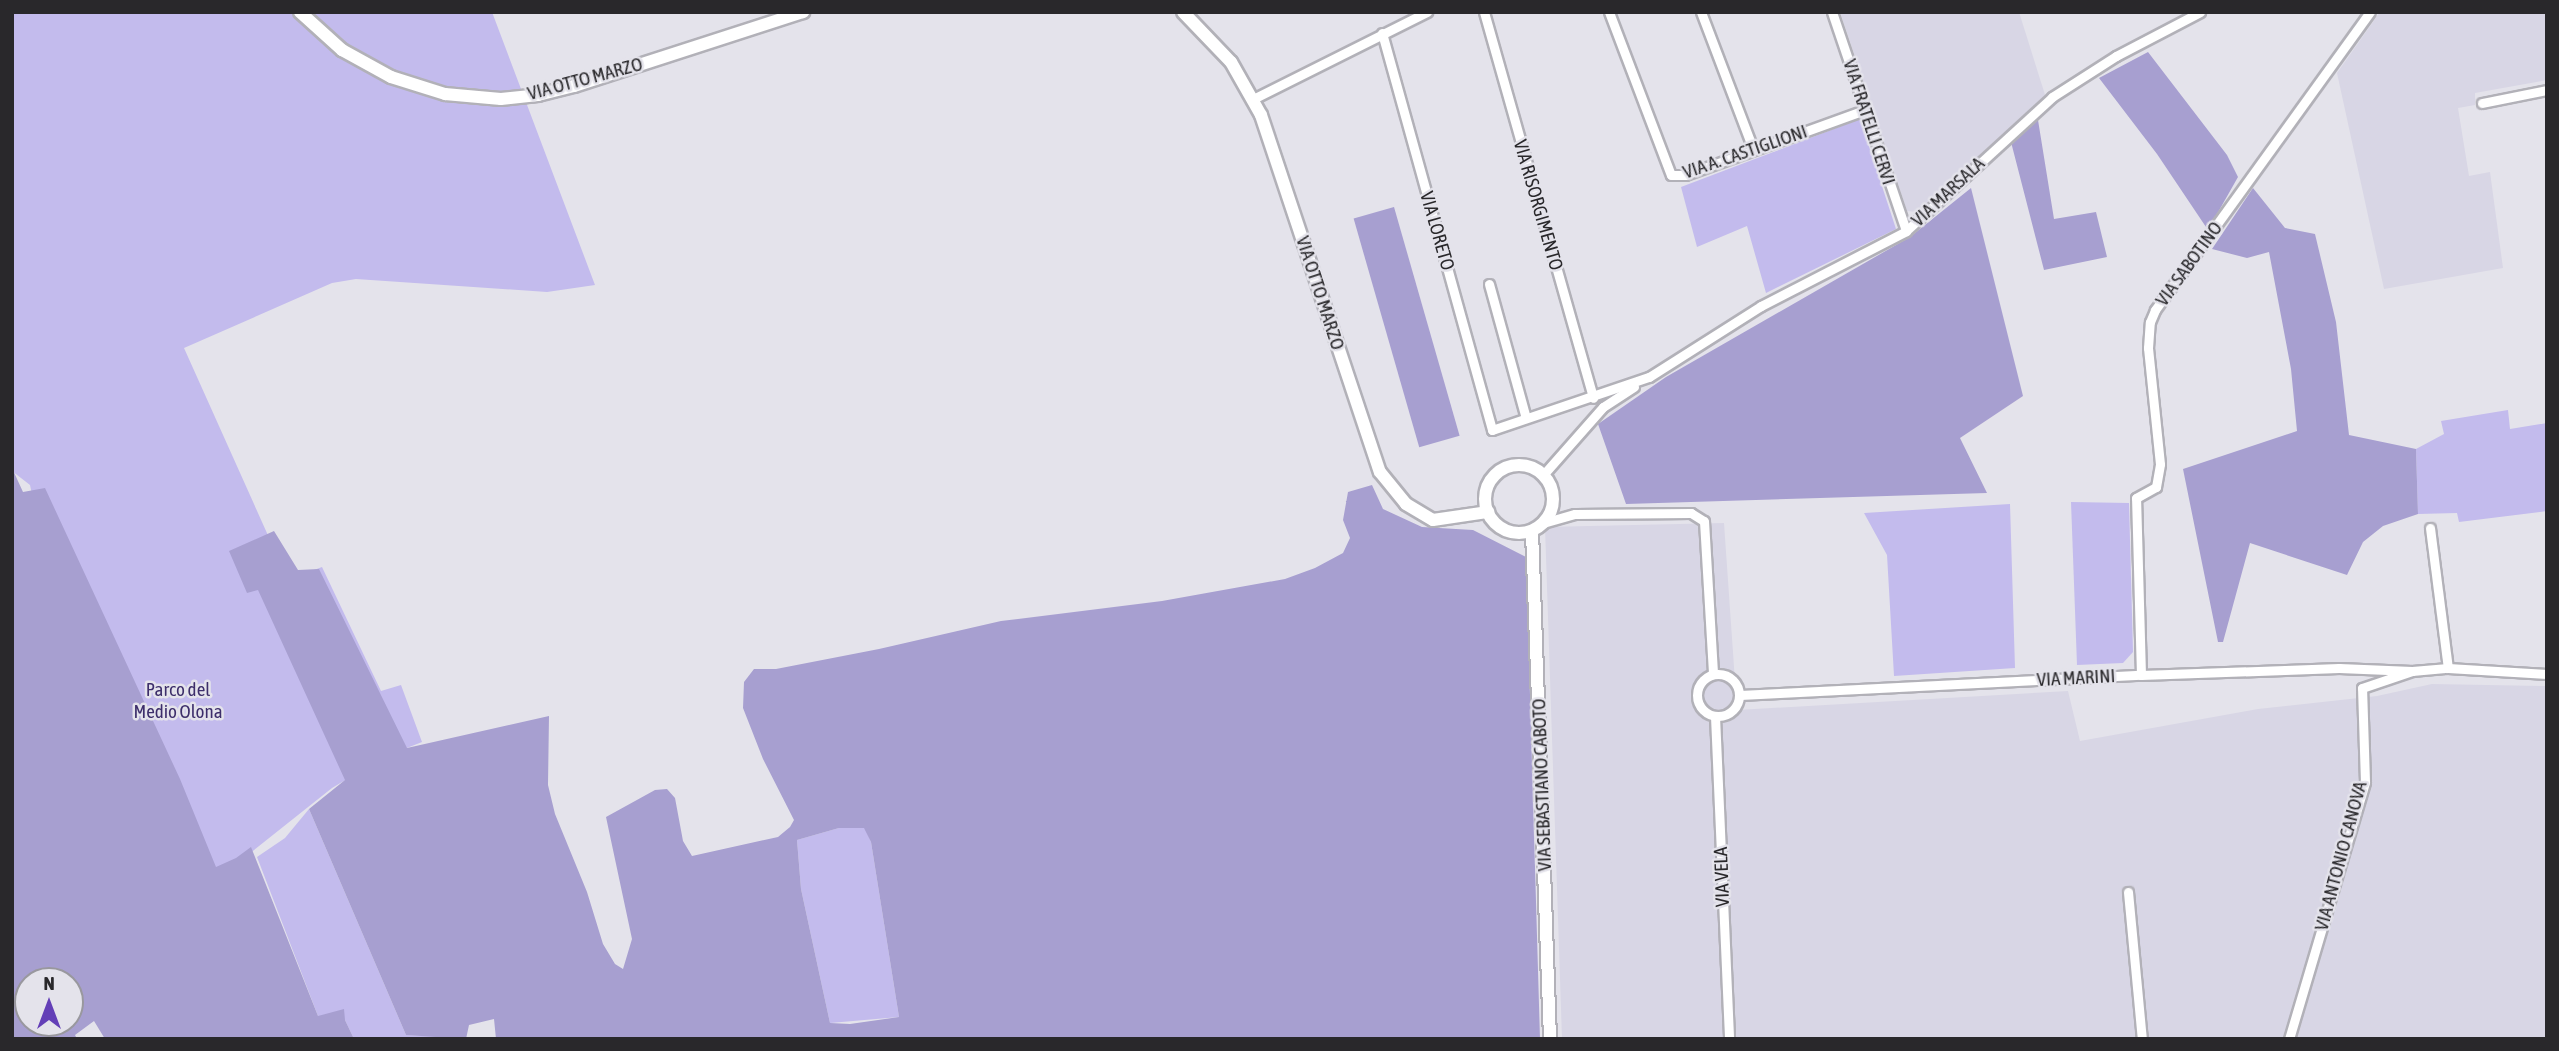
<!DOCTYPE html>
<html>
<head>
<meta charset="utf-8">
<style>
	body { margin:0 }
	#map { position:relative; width:2559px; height:1051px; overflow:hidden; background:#e4e3eb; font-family:"Asap Condensed",sans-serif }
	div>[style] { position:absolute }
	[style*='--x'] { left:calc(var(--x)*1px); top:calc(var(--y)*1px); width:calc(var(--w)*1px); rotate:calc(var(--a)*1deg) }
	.built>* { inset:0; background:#d8d6e5 }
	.green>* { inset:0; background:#c3bbed }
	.forest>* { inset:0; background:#a79fd0; transform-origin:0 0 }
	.roads { filter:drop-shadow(2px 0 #b2b1b8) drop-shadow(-2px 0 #b2b1b8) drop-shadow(0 2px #b2b1b8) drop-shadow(0 -2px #b2b1b8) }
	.street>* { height:9px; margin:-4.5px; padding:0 4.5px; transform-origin:4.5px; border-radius:4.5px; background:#fff }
	.street>.ring { margin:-4.5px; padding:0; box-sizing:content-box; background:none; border:9px solid #fff; border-radius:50% }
	.secondary>* { height:12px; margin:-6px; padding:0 6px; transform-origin:6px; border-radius:6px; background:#fff }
	.secondary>.ring { margin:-6px; padding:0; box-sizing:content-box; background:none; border:12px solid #fff; border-radius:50% }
	span { translate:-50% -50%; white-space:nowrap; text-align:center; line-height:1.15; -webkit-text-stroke:5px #e4e3eb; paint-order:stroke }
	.street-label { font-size:19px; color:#29282b }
	.park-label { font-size:19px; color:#3d2e6b }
	.frame { position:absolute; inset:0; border:14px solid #29282b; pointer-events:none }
	.north { position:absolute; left:14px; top:967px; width:70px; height:70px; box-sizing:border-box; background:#e4e3eb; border:2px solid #99989e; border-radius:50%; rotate:0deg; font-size:19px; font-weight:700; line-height:28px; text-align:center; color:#29282b }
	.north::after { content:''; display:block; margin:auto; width:24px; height:32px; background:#633fb7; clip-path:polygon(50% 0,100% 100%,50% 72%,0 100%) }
</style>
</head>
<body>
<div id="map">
	<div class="built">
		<i style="clip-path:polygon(1840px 12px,2019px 12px,2046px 98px,1918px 212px,1907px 211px)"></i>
		<i style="clip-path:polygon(2380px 12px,2547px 12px,2547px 80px,2475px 93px,2475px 105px,2458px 108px,2469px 176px,2490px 172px,2503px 268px,2384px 289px,2337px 73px)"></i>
		<i style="clip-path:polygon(1724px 523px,1737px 710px,2068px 691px,2080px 741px,2258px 709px,2377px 696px,2432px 684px,2547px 686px,2547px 1039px,1562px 1039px,1545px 527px)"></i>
	</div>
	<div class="green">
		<i style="clip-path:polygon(12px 12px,492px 12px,595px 285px,547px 292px,356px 279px,332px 283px,184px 348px,288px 580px,322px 567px,381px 691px,401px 685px,422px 742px,384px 757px,332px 788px,127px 951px,30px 485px,12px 471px)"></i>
		<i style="clip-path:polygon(1860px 119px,1896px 229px,1766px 293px,1747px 226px,1697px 247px,1681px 187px)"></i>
		<i style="clip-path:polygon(2508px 410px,2510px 429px,2547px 423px,2547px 511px,2459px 522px,2457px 513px,2418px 514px,2416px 449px,2444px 434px,2441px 421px)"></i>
		<i style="clip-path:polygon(2071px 502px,2129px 503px,2133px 652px,2123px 663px,2077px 665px)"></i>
		<i style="clip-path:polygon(2010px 504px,2015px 668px,1894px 676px,1887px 555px,1864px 513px)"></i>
		<i style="clip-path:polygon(309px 809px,406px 1035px,437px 1036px,440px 1039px,354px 1039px,345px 1020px,318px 1016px,257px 857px,285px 838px)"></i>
		<i style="clip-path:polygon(839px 828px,865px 828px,871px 842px,899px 1017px,830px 1023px,801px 889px,797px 840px)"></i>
	</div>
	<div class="forest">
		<i style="clip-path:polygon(2148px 52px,2227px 155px,2238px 177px,2208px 230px,2157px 154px,2099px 78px)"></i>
		<i style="clip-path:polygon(2038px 120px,2054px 219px,2096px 212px,2107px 257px,2044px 270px,2011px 142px)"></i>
		<i style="clip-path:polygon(1971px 188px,2023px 396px,1960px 438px,1987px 493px,1626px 504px,1598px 424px,1666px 377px,1910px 237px)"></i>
		<i style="clip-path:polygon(2253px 188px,2285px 228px,2315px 234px,2336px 322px,2349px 435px,2416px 449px,2418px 514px,2383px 526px,2363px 542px,2347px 575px,2250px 543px,2223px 642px,2218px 642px,2183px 469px,2297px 431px,2291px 369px,2269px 252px,2247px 258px,2212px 249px)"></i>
		<i style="left:1394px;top:207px;width:238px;height:42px;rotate:74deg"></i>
		<i style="clip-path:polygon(evenodd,12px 468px,23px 492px,45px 488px,180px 779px,216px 867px,236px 858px,251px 847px,318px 1016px,344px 1009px,345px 1020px,354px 1039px,105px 1039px,94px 1021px,75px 1035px,77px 1039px,12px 1039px,12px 468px,70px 981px,70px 1023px,28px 1023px,28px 981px,70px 981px)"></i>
		<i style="clip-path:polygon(evenodd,1372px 485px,1383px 509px,1422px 527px,1473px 530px,1526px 557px,1540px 1039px,496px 1039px,494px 1019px,469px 1025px,466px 1039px,406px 1035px,309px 809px,345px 780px,258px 590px,247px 593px,229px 551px,274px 531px,298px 570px,319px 569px,407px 748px,549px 716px,548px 785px,555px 814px,587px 892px,603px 944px,615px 964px,623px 969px,632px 939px,606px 817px,655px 790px,667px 789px,675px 798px,683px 841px,692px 856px,778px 837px,790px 827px,794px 820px,763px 759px,743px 708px,744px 682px,754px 669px,776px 669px,879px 649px,1001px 621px,1162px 601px,1285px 579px,1315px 568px,1343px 553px,1350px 538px,1343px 520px,1348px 492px,1372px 485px,839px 828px,864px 828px,871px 842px,899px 1017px,850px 1024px,830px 1023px,801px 889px,797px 840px,839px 828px)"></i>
	</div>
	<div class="roads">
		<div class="street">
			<i style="--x:1484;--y:12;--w:401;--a:74.2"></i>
			<i style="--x:1609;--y:12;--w:174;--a:69.2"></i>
			<i style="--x:1671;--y:175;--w:14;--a:0"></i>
			<i style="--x:1685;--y:175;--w:191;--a:-19.9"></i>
			<i style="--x:1701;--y:12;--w:147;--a:69.2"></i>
			<i style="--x:1832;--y:12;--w:231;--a:71.3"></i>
			<i style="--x:1382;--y:33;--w:412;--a:74.5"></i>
			<i style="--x:1492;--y:430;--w:166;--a:-18.7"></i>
			<i style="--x:1649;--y:377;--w:133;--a:-32.4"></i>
			<i style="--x:1761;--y:306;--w:163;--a:-27.3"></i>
			<i style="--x:1906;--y:231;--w:198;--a:-42.5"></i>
			<i style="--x:2052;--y:97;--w:76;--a:-32.6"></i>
			<i style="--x:2116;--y:56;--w:95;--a:-27.6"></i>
			<i style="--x:1253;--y:99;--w:195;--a:-26.6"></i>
			<i style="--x:2482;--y:103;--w:66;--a:-11.3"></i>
			<i style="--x:1489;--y:284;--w:139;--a:74.6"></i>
			<i style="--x:1543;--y:475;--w:91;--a:-48.6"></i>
			<i style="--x:1603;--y:407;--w:37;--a:-33"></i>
			<i style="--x:1543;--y:523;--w:33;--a:-16"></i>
			<i style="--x:1575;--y:514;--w:116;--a:-0.5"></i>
			<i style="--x:1691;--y:513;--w:15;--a:32"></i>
			<i style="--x:1704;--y:521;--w:153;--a:86.6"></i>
			<i style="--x:2430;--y:528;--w:141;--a:82.7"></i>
			<i class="ring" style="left:1697px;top:674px;width:33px;height:33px"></i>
			<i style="--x:2141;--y:675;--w:177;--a:-91.6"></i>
			<i style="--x:2136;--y:498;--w:23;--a:-29"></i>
			<i style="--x:2156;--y:487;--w:23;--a:-80"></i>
			<i style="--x:2160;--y:464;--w:117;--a:-95.9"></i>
			<i style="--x:2148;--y:348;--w:26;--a:-86"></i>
			<i style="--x:2150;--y:322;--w:13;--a:-67"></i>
			<i style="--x:2155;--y:310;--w:367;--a:-54.2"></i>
			<i style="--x:1740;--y:695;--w:401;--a:-2.9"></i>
			<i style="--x:2141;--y:675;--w:198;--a:-2"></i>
			<i style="--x:2339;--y:668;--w:73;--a:2.4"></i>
			<i style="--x:1715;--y:716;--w:323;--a:87.5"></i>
			<i style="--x:2128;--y:892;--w:148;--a:84.6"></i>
			<i style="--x:2289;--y:1039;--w:268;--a:-73.5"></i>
			<i style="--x:2365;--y:782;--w:94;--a:-91.8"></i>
			<i style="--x:2362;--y:688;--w:53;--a:-18.8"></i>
			<i style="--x:2412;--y:671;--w:36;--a:-5"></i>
			<i style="--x:2448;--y:668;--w:99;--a:3.5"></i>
		</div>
		<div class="secondary">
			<i style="--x:300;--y:12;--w:57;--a:42.1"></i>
			<i style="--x:342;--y:50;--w:56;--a:28.9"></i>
			<i style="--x:391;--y:77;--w:57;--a:17.5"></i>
			<i style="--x:445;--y:94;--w:56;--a:5.1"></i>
			<i style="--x:501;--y:99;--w:37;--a:-6"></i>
			<i style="--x:538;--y:95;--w:37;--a:-14"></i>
			<i style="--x:574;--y:86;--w:241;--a:-17.9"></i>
			<i style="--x:1183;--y:12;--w:69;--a:46.2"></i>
			<i style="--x:1231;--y:62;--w:61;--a:60.5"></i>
			<i style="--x:1261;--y:115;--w:376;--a:71.6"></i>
			<i style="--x:1380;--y:472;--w:41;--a:50.9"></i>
			<i style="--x:1406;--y:504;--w:31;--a:31"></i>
			<i style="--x:1433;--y:520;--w:56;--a:-8.3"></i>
			<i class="ring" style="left:1485px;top:465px;width:56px;height:56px"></i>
			<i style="--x:1532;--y:531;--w:508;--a:87.97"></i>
		</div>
	</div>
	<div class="street-label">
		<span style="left:585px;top:79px;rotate:-15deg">VIA OTTO MARZO</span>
		<span style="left:1869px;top:122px;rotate:72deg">VIA FRATELLI CERVI</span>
		<span style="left:1745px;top:152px;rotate:-19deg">VIA A. CASTIGLIONI</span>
		<span style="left:1948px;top:192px;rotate:-43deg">VIA MARSALA</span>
		<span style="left:1538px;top:205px;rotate:74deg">VIA RISORGIMENTO</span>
		<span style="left:1437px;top:231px;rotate:74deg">VIA LORETO</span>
		<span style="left:2189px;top:264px;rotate:-54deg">VIA SABOTINO</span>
		<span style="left:1320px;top:293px;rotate:72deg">VIA OTTO MARZO</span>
		<span style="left:2076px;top:678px;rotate:-3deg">VIA MARINI</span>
		<span style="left:1542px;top:785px;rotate:-92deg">VIA SEBASTIANO CABOTO</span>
		<span style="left:2341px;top:856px;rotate:-75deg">VIA ANTONIO CANOVA</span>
		<span style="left:1722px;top:877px;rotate:-92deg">VIA VELA</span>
	</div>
	<div class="park-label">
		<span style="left:178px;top:701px">Parco del<br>Medio Olona</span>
	</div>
	<div class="frame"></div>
	<div class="north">N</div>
</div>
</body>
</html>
